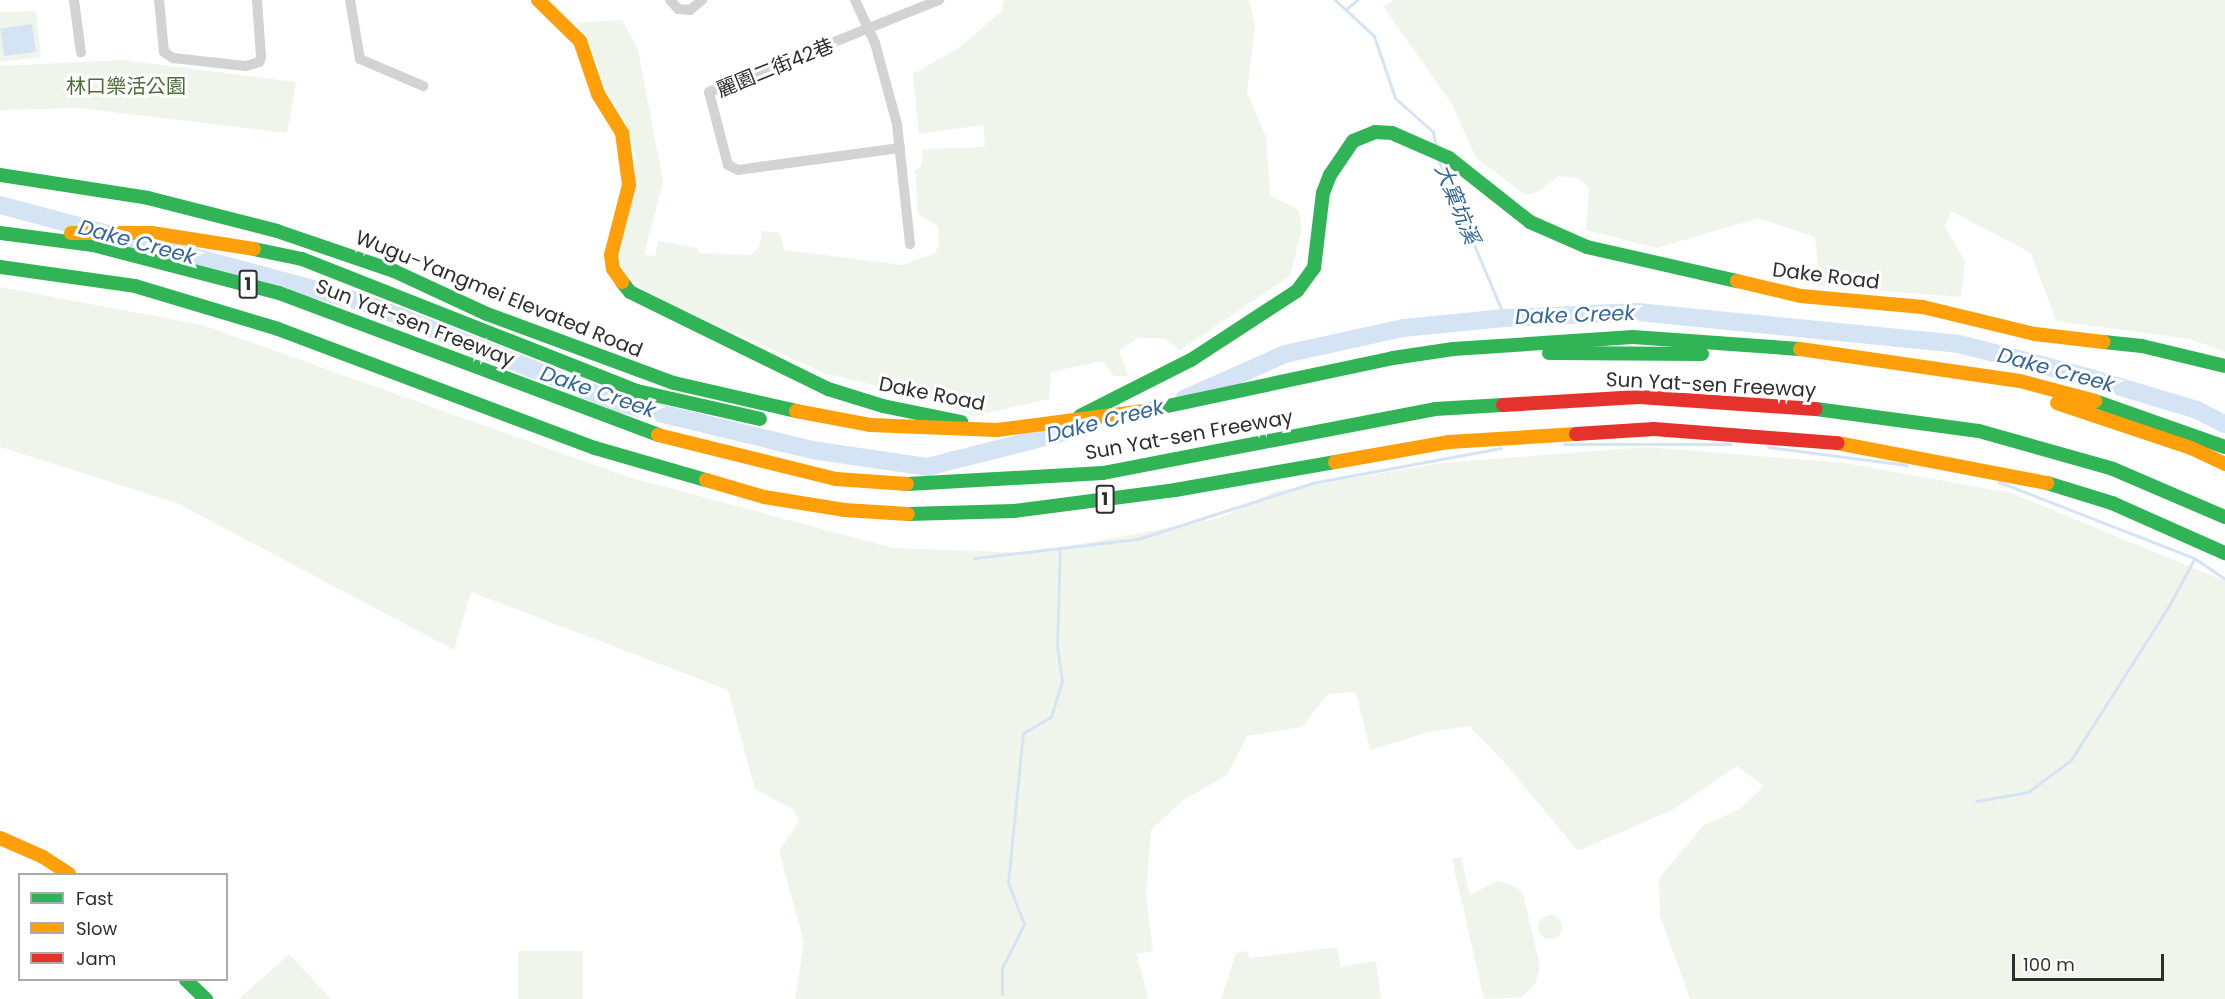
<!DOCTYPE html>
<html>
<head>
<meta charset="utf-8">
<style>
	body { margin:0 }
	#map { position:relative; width:2225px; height:999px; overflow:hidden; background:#fff; font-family:Poppins,"Noto Sans TC",sans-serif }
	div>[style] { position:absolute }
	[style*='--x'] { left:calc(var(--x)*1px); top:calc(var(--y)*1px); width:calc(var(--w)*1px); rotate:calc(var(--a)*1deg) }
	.green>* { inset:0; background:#eff5ea; transform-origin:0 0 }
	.round { border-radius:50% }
	.water>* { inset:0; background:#d5e4f4; transform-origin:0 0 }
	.stream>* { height:3px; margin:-1.5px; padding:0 1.5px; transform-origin:1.5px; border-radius:1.5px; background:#d5e4f4 }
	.river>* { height:18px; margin:-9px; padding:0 9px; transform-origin:9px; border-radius:9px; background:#d5e4f4 }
	.street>* { height:10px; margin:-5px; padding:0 5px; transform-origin:5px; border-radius:5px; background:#d3d3d3 }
	.fast>* { height:14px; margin:-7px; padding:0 7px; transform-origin:7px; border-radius:7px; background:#30b455 }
	.slow>* { height:14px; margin:-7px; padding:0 7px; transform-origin:7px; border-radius:7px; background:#ff9f0a }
	.jam>* { height:14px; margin:-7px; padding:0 7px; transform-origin:7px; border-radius:7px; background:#e5322d }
	span { translate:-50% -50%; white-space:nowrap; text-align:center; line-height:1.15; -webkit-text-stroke:6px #fff; paint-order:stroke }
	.shield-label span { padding:2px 4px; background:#fff; border:2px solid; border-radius:4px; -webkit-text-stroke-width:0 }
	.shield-label { font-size:18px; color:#2e2e2e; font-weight:700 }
	.street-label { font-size:20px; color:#2e2e2e }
	.park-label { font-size:20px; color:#4b6e37 }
	.water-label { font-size:21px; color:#346698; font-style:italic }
	.legend { position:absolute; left:18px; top:873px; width:210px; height:108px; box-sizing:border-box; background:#fff; border:2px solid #ababab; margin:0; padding:8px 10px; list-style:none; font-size:18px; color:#2e2e2e }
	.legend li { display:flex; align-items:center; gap:12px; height:30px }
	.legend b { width:30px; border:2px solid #ababab }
	.scale { position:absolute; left:2012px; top:954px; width:152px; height:27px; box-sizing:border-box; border:3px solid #2e2e2e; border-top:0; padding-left:8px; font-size:18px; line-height:21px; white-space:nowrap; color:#2e2e2e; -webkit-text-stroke:4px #fff; paint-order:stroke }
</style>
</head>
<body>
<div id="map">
	<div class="green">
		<i style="clip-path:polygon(1004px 0,1249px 0,1255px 26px,1247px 92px,1266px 137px,1270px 196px,1298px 209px,1302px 228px,1290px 276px,1180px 350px,1163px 338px,1137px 338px,1119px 351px,1128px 376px,1114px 376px,1103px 361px,1051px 372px,1049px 399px,973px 416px,927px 398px,824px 373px,660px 299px,629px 280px,621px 268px,620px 251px,635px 189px,635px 153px,625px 120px,606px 91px,593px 50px,577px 23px,622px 20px,638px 50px,663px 182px,644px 255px,655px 256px,658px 241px,697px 248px,699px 253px,751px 255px,759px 247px,762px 231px,780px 233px,784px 250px,903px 265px,935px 253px,939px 245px,938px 226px,918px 214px,915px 170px,921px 167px,923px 149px,985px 147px,983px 125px,919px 134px,913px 74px,960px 47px,1002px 11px)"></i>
		<i style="clip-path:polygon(1394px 0,2225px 0,2225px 352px,2190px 339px,2056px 321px,2031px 253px,1951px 211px,1945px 227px,1965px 262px,1961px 297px,1820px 286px,1815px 237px,1759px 218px,1657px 248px,1586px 230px,1589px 187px,1578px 178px,1559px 176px,1538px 192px,1526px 195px,1476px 158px,1452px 104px,1383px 6px)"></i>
		<i style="clip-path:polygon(36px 11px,41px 57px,0 62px,0 12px)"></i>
		<i style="clip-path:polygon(123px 60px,296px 82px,287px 133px,79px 108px,0 110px,0 66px)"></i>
		<i style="clip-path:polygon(0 287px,203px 325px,628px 477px,893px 548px,1032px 553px,1220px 518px,1276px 491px,1442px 463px,1647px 447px,1845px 463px,2011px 493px,2225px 581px,2225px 999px,1690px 999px,1660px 916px,1659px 878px,1704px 825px,1740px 809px,1764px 786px,1737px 766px,1674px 809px,1578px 851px,1506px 764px,1469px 726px,1429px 732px,1370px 750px,1356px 692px,1328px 694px,1302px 727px,1247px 736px,1227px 775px,1182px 801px,1151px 830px,1146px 896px,1153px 951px,1137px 954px,1148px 999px,795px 999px,804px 942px,779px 851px,799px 821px,793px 809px,755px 789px,728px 690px,471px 592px,454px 650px,177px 503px,0 447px)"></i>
		<i style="clip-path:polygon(1461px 857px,1470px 895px,1497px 881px,1517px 887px,1523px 894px,1540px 966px,1535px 984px,1522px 997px,1484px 999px,1452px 859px)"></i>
		<i class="round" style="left:1538px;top:915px;width:24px;height:24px"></i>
		<i style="clip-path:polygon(1337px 947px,1341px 967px,1376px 961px,1381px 999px,1221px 999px,1236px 953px,1247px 951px,1249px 958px)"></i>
		<i style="left:518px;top:951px;width:65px;height:48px"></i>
		<i style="clip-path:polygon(289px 954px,331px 999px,239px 999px)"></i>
	</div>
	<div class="water">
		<i style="left:32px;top:24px;width:28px;height:32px;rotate:82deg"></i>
	</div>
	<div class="stream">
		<i style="--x:1335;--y:0;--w:53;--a:42.7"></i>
		<i style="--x:1374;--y:36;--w:65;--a:71.3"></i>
		<i style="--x:1395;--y:98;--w:51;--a:41.8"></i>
		<i style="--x:1433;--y:132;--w:15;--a:79"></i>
		<i style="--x:1346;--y:9;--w:14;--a:-39"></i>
		<i style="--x:1438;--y:159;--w:173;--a:67.2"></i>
		<i style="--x:1564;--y:444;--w:167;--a:0"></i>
		<i style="--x:1768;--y:447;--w:140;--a:7.4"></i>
		<i style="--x:1999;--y:482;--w:209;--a:21.3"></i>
		<i style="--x:2194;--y:558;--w:37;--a:34"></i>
		<i style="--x:974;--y:558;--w:165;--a:-6.6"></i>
		<i style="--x:1138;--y:539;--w:183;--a:-17.8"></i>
		<i style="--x:1312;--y:483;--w:192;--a:-10.5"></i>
		<i style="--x:1976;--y:801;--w:53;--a:-9.8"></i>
		<i style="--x:2028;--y:792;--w:54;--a:-36.7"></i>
		<i style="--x:2071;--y:760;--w:185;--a:-57.6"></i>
		<i style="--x:2170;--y:604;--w:51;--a:-61.9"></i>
		<i style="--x:1002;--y:994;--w:26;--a:-90"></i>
		<i style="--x:1002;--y:968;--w:49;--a:-63.4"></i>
		<i style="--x:1024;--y:924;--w:44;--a:-111.3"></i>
		<i style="--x:1008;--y:883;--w:151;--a:-84.3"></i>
		<i style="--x:1023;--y:733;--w:32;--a:-30"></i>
		<i style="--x:1051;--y:717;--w:38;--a:-73"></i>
		<i style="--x:1062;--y:681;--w:34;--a:-98"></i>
		<i style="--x:1057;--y:647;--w:99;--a:-88.3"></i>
	</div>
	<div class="river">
		<i style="--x:0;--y:205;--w:378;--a:15"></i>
		<i style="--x:365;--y:303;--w:276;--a:21.5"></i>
		<i style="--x:622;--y:404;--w:195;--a:13.6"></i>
		<i style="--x:812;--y:450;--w:116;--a:8.4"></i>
		<i style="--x:927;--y:467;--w:163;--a:-14.2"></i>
		<i style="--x:1184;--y:399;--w:111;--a:-24"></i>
		<i style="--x:1285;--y:354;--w:121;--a:-12.4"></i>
		<i style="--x:1403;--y:328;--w:102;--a:-5.6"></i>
		<i style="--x:1505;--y:318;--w:133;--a:-2.6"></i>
		<i style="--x:1638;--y:312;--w:323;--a:5.7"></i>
		<i style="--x:1959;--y:344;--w:122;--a:14.3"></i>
		<i style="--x:2077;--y:374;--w:125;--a:16.7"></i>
		<i style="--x:2197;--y:410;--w:31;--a:27"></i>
	</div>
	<div class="street">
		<i style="--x:74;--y:0;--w:53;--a:82.5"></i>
		<i style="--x:159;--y:0;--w:52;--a:84.5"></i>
		<i style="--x:164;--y:52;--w:11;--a:34"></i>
		<i style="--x:173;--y:58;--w:73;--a:6.3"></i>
		<i style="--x:246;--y:66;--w:14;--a:-17"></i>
		<i style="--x:259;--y:62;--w:5;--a:-68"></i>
		<i style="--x:261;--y:57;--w:57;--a:-94"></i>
		<i style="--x:350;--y:0;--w:60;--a:80.4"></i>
		<i style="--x:360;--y:59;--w:69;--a:23.2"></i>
		<i style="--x:670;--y:0;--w:12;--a:48"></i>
		<i style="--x:678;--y:9;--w:12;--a:5"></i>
		<i style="--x:690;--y:10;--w:16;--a:-40"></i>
		<i style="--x:855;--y:0;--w:47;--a:65.1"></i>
		<i style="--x:875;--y:43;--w:84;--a:74.8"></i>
		<i style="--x:897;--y:124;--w:121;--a:83.8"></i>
		<i style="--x:900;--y:148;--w:163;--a:172.3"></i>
		<i style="--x:738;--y:170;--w:11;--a:-153"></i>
		<i style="--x:728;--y:165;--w:75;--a:-104.6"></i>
		<i style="--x:709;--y:92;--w:248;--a:-21.8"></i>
	</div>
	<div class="fast">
		<i style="--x:0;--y:175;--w:150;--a:8.8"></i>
		<i style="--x:148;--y:198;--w:133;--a:14.3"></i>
		<i style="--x:277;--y:231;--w:124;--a:18.9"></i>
		<i style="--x:394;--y:271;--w:102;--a:24.8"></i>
		<i style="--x:487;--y:314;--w:199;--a:20.3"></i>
		<i style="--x:674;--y:383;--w:125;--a:12.9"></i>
		<i style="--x:0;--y:233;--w:94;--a:7.4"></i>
		<i style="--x:93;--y:245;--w:192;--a:14.5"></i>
		<i style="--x:279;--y:293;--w:405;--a:20.5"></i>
		<i style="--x:254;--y:249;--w:49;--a:11.8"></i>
		<i style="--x:302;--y:259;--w:360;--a:21.5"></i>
		<i style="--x:637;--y:391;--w:126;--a:12.8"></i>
		<i style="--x:0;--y:267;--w:136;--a:8"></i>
		<i style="--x:135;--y:286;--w:149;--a:16.7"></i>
		<i style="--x:278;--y:329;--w:339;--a:20.6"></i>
		<i style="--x:595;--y:448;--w:116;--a:16.1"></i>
		<i style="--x:622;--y:282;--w:13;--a:51"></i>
		<i style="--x:630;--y:292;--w:220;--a:26.1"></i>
		<i style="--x:828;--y:389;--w:58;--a:17.2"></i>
		<i style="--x:883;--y:406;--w:80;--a:11.6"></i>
		<i style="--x:2104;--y:342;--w:38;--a:6"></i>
		<i style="--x:2142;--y:346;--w:85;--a:13.5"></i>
		<i style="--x:1549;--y:353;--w:153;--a:0.4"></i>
		<i style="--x:2095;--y:401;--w:138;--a:19.5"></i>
		<i style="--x:1816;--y:409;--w:164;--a:7.7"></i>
		<i style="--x:1979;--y:431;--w:139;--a:15.8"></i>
		<i style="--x:2113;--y:469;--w:122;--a:23.2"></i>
		<i style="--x:1144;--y:411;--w:255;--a:-12"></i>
		<i style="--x:1393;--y:358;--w:61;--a:-8.5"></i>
		<i style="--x:1453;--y:349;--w:180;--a:-3.8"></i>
		<i style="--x:1633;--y:337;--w:167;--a:4.1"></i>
		<i style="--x:1080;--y:416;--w:124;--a:-26.8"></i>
		<i style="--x:1191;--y:360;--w:126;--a:-33.1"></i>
		<i style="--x:1297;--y:291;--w:29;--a:-54"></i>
		<i style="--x:1314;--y:268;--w:76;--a:-83.2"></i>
		<i style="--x:1323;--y:193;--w:19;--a:-69"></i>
		<i style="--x:1330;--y:175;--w:41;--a:-55.9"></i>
		<i style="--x:1353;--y:141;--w:24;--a:-22"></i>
		<i style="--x:1375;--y:132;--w:17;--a:3"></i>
		<i style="--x:1392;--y:133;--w:62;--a:23.7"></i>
		<i style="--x:1449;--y:158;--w:103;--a:38.3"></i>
		<i style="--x:1530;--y:222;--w:62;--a:23.7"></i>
		<i style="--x:1587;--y:247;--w:154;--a:12.8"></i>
		<i style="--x:2047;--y:483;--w:68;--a:17.1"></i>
		<i style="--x:2112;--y:503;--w:124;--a:23.9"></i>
		<i style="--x:907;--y:484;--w:196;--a:-3.2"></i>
		<i style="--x:1103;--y:473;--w:338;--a:-10.9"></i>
		<i style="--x:1435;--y:409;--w:68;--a:-3.4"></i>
		<i style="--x:908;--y:514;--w:106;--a:-1.6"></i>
		<i style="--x:1014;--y:511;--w:162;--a:-7.4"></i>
		<i style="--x:1175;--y:490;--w:162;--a:-9.9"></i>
		<i style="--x:186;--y:980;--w:28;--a:44"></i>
	</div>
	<div class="slow">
		<i style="--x:538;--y:0;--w:59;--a:44.3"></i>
		<i style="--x:580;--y:41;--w:56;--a:71.2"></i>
		<i style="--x:598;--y:94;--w:46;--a:58.4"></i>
		<i style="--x:622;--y:133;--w:52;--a:82.3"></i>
		<i style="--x:629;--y:185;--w:72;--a:104.4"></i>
		<i style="--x:611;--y:255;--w:14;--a:82"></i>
		<i style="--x:613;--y:269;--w:16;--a:55"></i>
		<i style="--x:71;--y:233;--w:81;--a:0"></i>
		<i style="--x:152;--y:233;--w:103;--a:8.9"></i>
		<i style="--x:1737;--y:281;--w:66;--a:13.2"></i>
		<i style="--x:1801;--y:296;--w:122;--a:5.2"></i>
		<i style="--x:1923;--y:307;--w:115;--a:13.6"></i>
		<i style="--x:2035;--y:334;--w:69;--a:6.6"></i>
		<i style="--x:1800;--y:349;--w:222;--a:8.3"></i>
		<i style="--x:2020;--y:381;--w:78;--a:14.9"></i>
		<i style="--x:2057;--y:403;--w:141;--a:18.6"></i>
		<i style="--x:2191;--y:448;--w:38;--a:25"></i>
		<i style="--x:796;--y:411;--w:75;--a:10.7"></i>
		<i style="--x:870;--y:425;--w:127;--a:2.3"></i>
		<i style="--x:997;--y:430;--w:148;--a:-7.4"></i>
		<i style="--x:658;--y:435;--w:183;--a:13.9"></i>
		<i style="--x:836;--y:479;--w:71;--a:4"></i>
		<i style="--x:1837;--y:443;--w:214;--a:10.8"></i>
		<i style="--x:1335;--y:462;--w:116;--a:-10"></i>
		<i style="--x:1449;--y:442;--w:127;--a:-3.6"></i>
		<i style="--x:706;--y:480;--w:60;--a:16.3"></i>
		<i style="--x:764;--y:497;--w:81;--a:9.2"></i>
		<i style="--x:844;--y:510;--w:64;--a:3.6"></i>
		<i style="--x:0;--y:838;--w:47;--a:23.8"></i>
		<i style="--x:43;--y:857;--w:31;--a:33"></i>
	</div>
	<div class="jam">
		<i style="--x:1503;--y:405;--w:136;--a:-3.4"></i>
		<i style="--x:1639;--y:397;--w:177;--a:3.9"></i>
		<i style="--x:1576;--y:434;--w:78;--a:-3.7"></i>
		<i style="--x:1654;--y:429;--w:184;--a:4.4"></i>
	</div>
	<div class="shield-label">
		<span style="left:248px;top:284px">1</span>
		<span style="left:1105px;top:499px">1</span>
	</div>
	<div class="street-label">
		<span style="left:775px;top:68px;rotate:-22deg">麗園二街42巷</span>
		<span style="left:1826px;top:276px;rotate:7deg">Dake Road</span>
		<span style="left:499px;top:294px;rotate:22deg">Wugu-Yangmei Elevated Road</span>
		<span style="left:415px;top:323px;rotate:21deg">Sun Yat-sen Freeway</span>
		<span style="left:1711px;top:385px;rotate:3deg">Sun Yat-sen Freeway</span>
		<span style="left:932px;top:394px;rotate:11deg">Dake Road</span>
		<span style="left:1189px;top:435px;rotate:-10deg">Sun Yat-sen Freeway</span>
	</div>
	<div class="park-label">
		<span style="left:126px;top:86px">林口樂活公園</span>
	</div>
	<div class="water-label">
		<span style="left:1457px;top:204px;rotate:68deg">大窠坑溪</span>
		<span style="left:137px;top:242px;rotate:15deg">Dake Creek</span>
		<span style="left:1575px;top:315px;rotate:-2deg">Dake Creek</span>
		<span style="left:2056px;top:370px;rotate:15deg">Dake Creek</span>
		<span style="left:598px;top:392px;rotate:19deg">Dake Creek</span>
		<span style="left:1105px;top:421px;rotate:-14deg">Dake Creek</span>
	</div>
	<ul class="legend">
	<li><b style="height:8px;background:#30b455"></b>Fast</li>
	<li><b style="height:8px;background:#ff9f0a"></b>Slow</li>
	<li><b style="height:8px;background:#e5322d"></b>Jam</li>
	</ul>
	<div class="scale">100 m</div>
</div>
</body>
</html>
